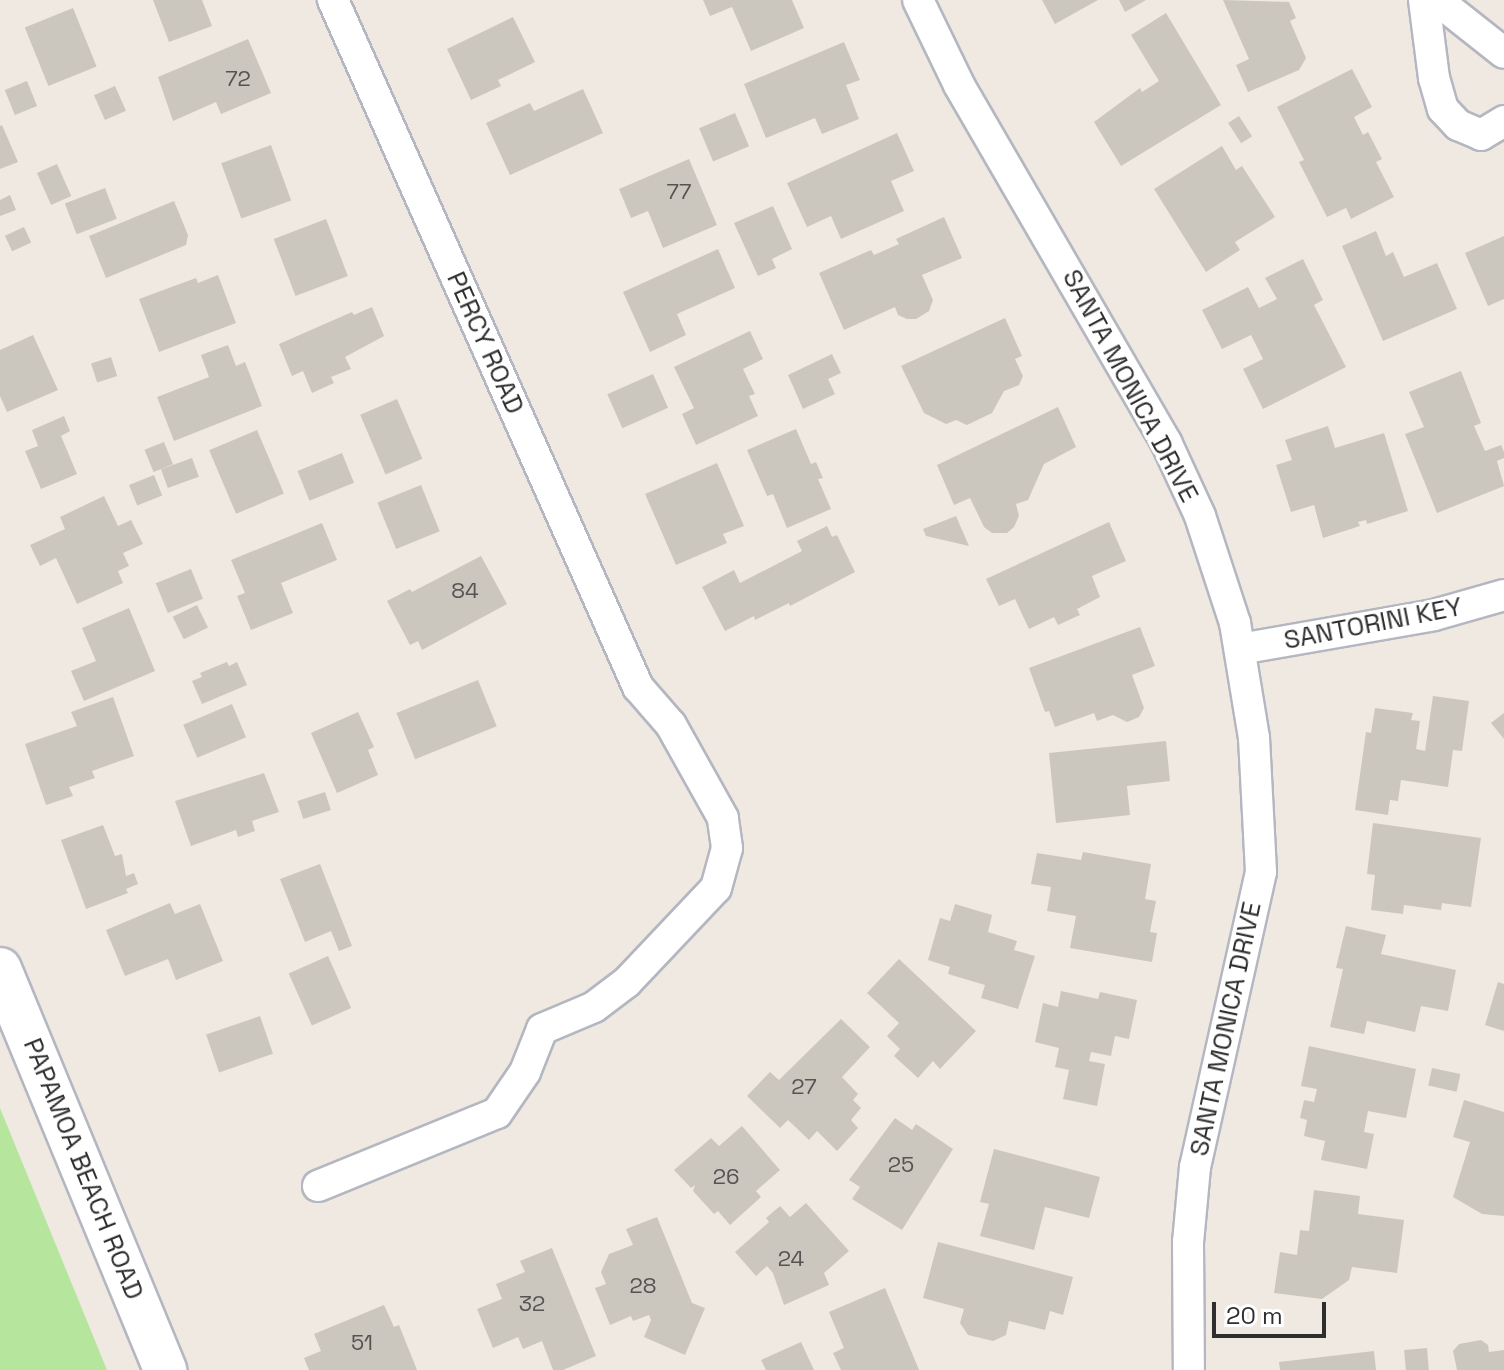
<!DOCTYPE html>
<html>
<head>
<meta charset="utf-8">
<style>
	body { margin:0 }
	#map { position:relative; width:1504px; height:1370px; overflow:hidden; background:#efe9e1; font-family:"Space Grotesk",sans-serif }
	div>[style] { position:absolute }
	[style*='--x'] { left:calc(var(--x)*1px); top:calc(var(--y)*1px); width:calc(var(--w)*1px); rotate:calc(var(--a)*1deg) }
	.green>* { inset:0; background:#b6e59e }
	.building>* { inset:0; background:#cbc7bf; transform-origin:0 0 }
	.roads { filter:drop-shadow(2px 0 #b4b7c1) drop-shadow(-2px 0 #b4b7c1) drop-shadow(0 2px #b4b7c1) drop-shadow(0 -2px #b4b7c1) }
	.minor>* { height:30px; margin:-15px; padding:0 15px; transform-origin:15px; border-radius:15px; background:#fff }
	.secondary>* { height:42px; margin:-21px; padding:0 21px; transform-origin:21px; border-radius:21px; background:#fff }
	span { translate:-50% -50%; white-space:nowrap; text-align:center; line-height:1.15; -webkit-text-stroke:6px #fff; paint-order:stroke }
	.number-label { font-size:22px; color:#555452 }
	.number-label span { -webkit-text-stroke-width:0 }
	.street-label { font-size:26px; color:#2e2e2e }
	.scale { position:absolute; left:1212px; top:1302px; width:114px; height:36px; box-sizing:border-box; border:4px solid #2e2e2e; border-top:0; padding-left:10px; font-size:24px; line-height:28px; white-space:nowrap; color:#2e2e2e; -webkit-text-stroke:6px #fff; paint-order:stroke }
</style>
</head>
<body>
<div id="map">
	<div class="green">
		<i style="clip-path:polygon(0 1108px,107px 1370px,0 1370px)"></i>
	</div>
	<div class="building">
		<i style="clip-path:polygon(153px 0,202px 0,212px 26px,169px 42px)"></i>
		<i style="clip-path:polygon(703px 0,792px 0,804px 28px,751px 51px,732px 7px,710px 16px)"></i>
		<i style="clip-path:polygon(1042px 0,1098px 0,1055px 24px)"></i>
		<i style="clip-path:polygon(1119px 0,1146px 0,1125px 12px)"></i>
		<i style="clip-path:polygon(1223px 0,1289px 2px,1296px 18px,1290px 21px,1306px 58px,1299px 70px,1248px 92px,1236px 65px,1249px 59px)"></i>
		<i style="left:73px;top:8px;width:63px;height:52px;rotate:68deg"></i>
		<i style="clip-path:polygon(1166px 13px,1221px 105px,1121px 166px,1094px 122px,1140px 88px,1142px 92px,1159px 81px,1131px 35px)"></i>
		<i style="clip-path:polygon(513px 17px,535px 62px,498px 80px,501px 86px,471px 100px,447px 49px)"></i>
		<i style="clip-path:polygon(248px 39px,271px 93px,221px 114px,216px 102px,173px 121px,158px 77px)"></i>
		<i style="clip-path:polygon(844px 42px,860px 80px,846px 85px,859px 119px,822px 134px,815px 118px,766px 138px,744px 84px)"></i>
		<i style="clip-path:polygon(1352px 69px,1372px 107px,1354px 117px,1363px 135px,1368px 132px,1382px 159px,1376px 162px,1394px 197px,1351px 219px,1346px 208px,1327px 217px,1299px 162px,1304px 160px,1277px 107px)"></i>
		<i style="left:27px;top:81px;width:27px;height:24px;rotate:68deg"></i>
		<i style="left:115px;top:86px;width:27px;height:23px;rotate:66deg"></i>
		<i style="clip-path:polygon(583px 89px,603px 133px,510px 175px,486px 123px,530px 103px,534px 111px)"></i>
		<i style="left:735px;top:113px;width:36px;height:39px;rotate:67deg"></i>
		<i style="left:1239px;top:116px;width:24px;height:13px;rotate:57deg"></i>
		<i style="clip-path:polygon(2px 125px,18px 162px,0 169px,0 126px)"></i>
		<i style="clip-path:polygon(897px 133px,914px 171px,891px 181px,904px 211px,841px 239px,831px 216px,807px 227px,787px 183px)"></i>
		<i style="left:271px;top:145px;width:59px;height:53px;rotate:70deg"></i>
		<i style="clip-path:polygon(1222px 146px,1236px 170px,1242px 166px,1275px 217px,1235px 242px,1240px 250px,1206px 272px,1154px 189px)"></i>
		<i style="clip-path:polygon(689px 159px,717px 225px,663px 248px,648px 211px,631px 218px,619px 189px)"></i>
		<i style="left:57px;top:164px;width:35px;height:22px;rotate:66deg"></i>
		<i style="left:105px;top:188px;width:33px;height:43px;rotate:69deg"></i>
		<i style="clip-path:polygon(10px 195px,16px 210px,0 216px,0 200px)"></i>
		<i style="clip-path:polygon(174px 201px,188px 235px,186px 245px,106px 278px,89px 236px)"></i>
		<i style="clip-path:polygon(773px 206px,792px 249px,772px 259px,776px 268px,758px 276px,734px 223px)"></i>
		<i style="clip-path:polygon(944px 217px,962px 258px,922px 275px,933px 300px,929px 311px,916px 319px,907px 319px,898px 315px,895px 307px,844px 330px,819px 273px,871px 250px,874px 255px,899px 244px,896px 239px)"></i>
		<i style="left:326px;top:219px;width:61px;height:56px;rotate:69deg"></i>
		<i style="left:24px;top:227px;width:17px;height:21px;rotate:65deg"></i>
		<i style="clip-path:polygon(1376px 231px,1386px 256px,1393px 252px,1404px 277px,1437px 263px,1457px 309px,1383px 341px,1342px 246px)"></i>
		<i style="clip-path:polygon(1504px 236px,1504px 299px,1488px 306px,1465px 253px)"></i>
		<i style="clip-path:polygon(718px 249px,735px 288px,677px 314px,686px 335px,650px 352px,623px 292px)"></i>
		<i style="clip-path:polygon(1303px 259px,1323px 300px,1314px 305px,1346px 367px,1263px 409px,1243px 369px,1263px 359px,1251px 335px,1222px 349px,1202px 310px,1248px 287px,1259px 308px,1277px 299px,1265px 278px)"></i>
		<i style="clip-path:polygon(218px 275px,236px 323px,159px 352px,139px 299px,196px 278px,198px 283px)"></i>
		<i style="clip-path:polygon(372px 307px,384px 336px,345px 357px,351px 369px,331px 377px,334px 383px,312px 393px,303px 371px,292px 376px,279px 344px,352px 312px,354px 315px)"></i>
		<i style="clip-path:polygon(1005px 318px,1022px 356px,1015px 359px,1023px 376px,1019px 385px,1004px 391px,992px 413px,967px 425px,956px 420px,946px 424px,924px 413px,901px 366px)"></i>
		<i style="clip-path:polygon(750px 331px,763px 359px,743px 369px,755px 394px,749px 396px,758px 416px,696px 445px,682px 414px,694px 408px,674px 367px)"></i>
		<i style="clip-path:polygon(33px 335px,58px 390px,7px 412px,0 396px,0 350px)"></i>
		<i style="clip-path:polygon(228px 345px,236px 366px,245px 362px,262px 406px,174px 441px,157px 397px,209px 377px,201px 355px)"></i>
		<i style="clip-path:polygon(832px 354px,841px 373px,828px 379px,835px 394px,803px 409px,788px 375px)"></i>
		<i style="left:111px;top:357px;width:20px;height:21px;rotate:72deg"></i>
		<i style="clip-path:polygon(1461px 371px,1481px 423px,1474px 426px,1485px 451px,1501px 445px,1504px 452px,1504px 458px,1497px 461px,1504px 486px,1437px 513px,1405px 434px,1424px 427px,1409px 392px)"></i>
		<i style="left:653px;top:374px;width:37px;height:50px;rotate:66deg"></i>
		<i style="left:397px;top:399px;width:65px;height:40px;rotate:67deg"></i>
		<i style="clip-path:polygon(1058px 407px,1076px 447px,1044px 464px,1028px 500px,1016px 504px,1019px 516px,1014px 527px,1007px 533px,992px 533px,984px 527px,970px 498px,954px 505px,937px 465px)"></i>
		<i style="clip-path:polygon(64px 416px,70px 431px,61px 436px,77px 474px,41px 489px,25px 451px,38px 446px,32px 430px)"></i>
		<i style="clip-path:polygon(1328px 426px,1335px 448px,1384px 433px,1408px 511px,1367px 524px,1366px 520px,1358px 522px,1360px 526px,1323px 538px,1314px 505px,1291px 512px,1276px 465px,1292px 460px,1285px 440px)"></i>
		<i style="clip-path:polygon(796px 429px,811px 464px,816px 462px,823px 478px,818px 479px,831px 509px,787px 528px,773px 494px,767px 496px,747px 450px)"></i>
		<i style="left:257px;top:430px;width:69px;height:52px;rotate:67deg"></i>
		<i style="left:164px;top:442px;width:24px;height:21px;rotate:68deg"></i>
		<i style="left:342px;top:453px;width:32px;height:48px;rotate:68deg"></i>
		<i style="left:192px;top:458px;width:20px;height:33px;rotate:70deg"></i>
		<i style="clip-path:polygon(717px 463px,744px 526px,723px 534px,727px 543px,676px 565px,645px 494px)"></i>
		<i style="left:154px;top:475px;width:22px;height:27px;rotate:68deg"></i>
		<i style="left:421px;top:485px;width:50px;height:47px;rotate:68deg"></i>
		<i style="clip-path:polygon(104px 496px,118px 526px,131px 520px,143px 544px,123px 553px,129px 566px,118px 571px,123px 583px,77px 604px,56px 558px,40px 566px,30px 545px,65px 529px,60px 517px)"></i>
		<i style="clip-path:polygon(956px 516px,969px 546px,926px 536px,923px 529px)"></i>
		<i style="clip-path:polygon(1109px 522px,1126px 561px,1092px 576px,1100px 597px,1077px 609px,1080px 615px,1058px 625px,1054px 617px,1029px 629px,1015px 599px,999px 606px,986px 579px)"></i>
		<i style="clip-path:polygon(322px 523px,337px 560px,281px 583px,293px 613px,251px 630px,237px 596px,245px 593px,231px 560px)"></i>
		<i style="clip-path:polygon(827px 526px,832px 537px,837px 535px,855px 572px,790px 606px,789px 603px,755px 620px,754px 616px,725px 631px,702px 587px,734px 570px,740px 583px,802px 551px,797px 541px)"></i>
		<i style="clip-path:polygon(481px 556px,507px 604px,422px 650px,418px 641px,410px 645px,387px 601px,410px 589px,412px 592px)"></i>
		<i style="left:191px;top:569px;width:32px;height:38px;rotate:68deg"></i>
		<i style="left:197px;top:605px;width:25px;height:27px;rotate:64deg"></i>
		<i style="clip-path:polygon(129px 608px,155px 671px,84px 701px,71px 671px,96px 661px,82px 628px)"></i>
		<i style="clip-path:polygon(1140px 627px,1155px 666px,1132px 675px,1144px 708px,1139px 717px,1127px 722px,1113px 715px,1097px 721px,1094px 713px,1055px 727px,1049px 711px,1045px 712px,1029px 668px)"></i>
		<i style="clip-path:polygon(227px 662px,229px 666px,237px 662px,247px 685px,202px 704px,192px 681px,202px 677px,200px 673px)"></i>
		<i style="left:478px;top:680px;width:50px;height:88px;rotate:68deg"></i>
		<i style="clip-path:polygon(1433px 696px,1469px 701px,1462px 751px,1453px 750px,1448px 787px,1401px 780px,1398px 801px,1390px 800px,1388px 815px,1355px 810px,1366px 732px,1371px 733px,1375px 708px,1413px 713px,1411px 720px,1420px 721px,1416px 749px,1425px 751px)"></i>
		<i style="clip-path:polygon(113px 697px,134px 756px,92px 771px,95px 778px,69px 787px,73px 796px,46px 805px,25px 744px,77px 726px,71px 712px)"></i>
		<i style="left:232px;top:704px;width:36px;height:53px;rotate:67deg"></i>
		<i style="clip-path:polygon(358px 712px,374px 747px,368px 750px,378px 775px,337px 793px,311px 733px)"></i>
		<i style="clip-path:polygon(1504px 713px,1504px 739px,1491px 723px)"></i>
		<i style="clip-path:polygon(1166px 741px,1170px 781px,1127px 786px,1130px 815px,1056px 823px,1049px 753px)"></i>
		<i style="clip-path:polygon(264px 773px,279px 812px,252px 821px,255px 831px,238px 837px,236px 830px,191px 846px,175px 801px)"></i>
		<i style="left:325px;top:792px;width:19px;height:29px;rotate:72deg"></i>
		<i style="clip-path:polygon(1373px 823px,1481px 838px,1471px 907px,1442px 903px,1441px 910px,1404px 905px,1403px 914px,1371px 910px,1375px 875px,1367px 874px)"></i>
		<i style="clip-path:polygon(103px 825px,115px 856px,122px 854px,126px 876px,134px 873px,138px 884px,126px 889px,128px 893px,86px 909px,61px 840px)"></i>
		<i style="clip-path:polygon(1083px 852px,1151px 864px,1145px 899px,1156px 901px,1150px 932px,1157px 933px,1152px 962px,1070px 948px,1076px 916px,1047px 911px,1051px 887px,1031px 884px,1037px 853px,1081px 860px)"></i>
		<i style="clip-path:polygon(320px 864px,352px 946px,339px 951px,331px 931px,305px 942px,280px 879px)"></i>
		<i style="clip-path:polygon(170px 903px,175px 914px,200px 904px,223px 961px,176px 980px,168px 959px,125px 976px,106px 930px)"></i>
		<i style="clip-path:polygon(955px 904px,992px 915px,988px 932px,1017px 941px,1014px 950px,1035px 956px,1018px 1009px,981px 998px,985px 985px,948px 974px,950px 967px,928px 960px,940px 918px,950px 921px)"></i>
		<i style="clip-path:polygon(1346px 926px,1386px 935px,1381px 954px,1456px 970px,1448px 1011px,1421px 1006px,1415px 1032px,1367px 1021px,1364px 1034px,1330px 1027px,1343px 969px,1336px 968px)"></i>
		<i style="left:328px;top:956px;width:57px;height:43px;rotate:66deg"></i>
		<i style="clip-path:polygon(899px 959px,976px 1031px,940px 1069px,933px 1061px,918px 1078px,894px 1056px,900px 1049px,887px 1036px,899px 1023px,867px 993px)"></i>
		<i style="clip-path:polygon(1498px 982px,1504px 984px,1504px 1031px,1485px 1025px)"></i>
		<i style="clip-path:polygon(1061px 991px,1098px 999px,1100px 992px,1137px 1000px,1129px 1039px,1115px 1036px,1111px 1056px,1091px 1052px,1089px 1061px,1105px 1064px,1097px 1106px,1063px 1099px,1069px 1070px,1055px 1067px,1059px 1048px,1035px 1042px,1043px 1003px,1058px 1007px)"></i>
		<i style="left:260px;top:1016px;width:40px;height:57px;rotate:71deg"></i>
		<i style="clip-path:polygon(841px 1019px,870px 1047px,842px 1077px,858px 1094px,853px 1100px,861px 1108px,851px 1120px,858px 1128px,837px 1151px,817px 1131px,809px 1140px,788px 1120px,780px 1128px,747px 1096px,770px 1072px,779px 1080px)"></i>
		<i style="clip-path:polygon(1309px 1046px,1416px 1069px,1406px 1118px,1368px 1111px,1364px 1132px,1374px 1134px,1367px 1169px,1321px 1160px,1325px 1141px,1304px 1136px,1307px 1120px,1300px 1118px,1304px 1100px,1314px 1102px,1317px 1089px,1301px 1086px)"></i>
		<i style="left:1432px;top:1068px;width:29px;height:18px;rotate:12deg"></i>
		<i style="clip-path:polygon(1464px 1100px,1504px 1112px,1504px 1216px,1482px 1214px,1453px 1197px,1470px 1142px,1453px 1137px)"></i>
		<i style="clip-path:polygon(895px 1118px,912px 1130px,916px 1124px,953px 1149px,902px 1230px,852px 1199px,860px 1187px,849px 1180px)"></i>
		<i style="clip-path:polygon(742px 1126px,780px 1170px,756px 1191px,761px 1197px,730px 1225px,718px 1211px,714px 1214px,693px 1191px,695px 1185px,691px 1188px,674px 1170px,711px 1138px,719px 1146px)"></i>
		<i style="clip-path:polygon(994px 1149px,1100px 1177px,1089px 1218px,1045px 1207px,1034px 1250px,980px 1236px,989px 1204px,980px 1202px)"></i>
		<i style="clip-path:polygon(1314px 1190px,1360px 1196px,1358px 1214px,1404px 1220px,1397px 1273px,1352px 1267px,1349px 1280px,1322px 1299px,1274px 1293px,1280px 1252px,1297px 1255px,1300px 1230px,1309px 1231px)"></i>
		<i style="clip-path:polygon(806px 1203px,849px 1251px,824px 1273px,829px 1285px,784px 1305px,773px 1273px,767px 1266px,756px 1276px,735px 1252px,769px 1222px,766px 1218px,780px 1206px,790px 1217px)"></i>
		<i style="clip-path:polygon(657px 1217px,692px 1303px,705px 1308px,685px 1355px,644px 1337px,651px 1320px,649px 1315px,633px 1321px,631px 1316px,610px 1325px,595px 1288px,606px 1284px,601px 1272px,609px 1254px,633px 1245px,626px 1229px)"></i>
		<i style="clip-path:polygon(938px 1242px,1073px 1277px,1063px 1315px,1050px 1311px,1045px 1330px,1009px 1321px,1006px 1335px,993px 1341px,968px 1335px,960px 1323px,964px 1309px,923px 1298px)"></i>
		<i style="clip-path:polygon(552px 1248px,596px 1356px,563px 1370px,553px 1370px,542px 1341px,523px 1349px,518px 1337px,493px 1348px,477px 1309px,502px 1299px,496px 1284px,525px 1272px,520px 1261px)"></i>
		<i style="clip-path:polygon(885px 1288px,919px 1370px,841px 1370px,833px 1353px,844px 1348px,829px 1312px)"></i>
		<i style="clip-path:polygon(384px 1305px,394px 1327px,399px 1325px,417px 1370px,309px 1370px,304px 1358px,321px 1351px,314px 1334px)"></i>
		<i style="clip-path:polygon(1481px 1340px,1488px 1345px,1489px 1352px,1504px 1350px,1504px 1370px,1457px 1370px,1453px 1351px,1459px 1344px)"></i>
		<i style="clip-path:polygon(801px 1342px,814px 1370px,766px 1370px,761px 1360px)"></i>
		<i style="left:1427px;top:1348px;width:22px;height:23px;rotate:85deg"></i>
		<i style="clip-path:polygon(1374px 1351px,1376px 1370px,1280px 1370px,1279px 1362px)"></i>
	</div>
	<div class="roads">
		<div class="minor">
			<i style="--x:918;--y:0;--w:94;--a:64.2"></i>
			<i style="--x:959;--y:85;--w:413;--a:59.9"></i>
			<i style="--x:1166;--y:442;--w:81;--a:65.3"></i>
			<i style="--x:1200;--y:516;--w:113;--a:71.9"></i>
			<i style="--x:1235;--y:623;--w:117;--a:80.6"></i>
			<i style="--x:1254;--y:738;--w:134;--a:87"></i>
			<i style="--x:1261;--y:872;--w:302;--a:102.6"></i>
			<i style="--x:1195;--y:1167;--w:75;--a:95.3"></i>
			<i style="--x:1188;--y:1242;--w:128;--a:89.6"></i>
			<i style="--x:1424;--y:0;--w:79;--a:82.7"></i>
			<i style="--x:1434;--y:78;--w:32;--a:74"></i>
			<i style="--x:1443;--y:109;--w:22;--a:47"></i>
			<i style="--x:1458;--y:125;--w:25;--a:23"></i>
			<i style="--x:1481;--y:135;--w:27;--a:-31"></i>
			<i style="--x:1437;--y:0;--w:85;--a:38.3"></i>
			<i style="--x:1240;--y:649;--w:197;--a:-9.9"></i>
			<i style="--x:1434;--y:615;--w:73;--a:-15.9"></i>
			<i style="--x:318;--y:1186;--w:193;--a:-22.2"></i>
			<i style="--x:497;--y:1113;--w:50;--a:-55.7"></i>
			<i style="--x:525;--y:1072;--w:46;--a:-68.4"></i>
			<i style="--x:542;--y:1029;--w:56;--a:-22.9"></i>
			<i style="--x:594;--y:1007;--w:41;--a:-37.1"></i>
			<i style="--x:627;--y:982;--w:129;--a:-46.6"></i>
			<i style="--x:716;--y:888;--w:41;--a:-74.6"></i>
			<i style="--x:727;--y:848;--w:30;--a:-98"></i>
			<i style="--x:723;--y:818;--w:107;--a:-119.2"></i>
			<i style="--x:671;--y:725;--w:50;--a:-131"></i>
			<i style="--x:638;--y:687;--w:752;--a:-113.94"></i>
		</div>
		<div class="secondary">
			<i style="--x:0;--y:969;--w:434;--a:67.6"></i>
		</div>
	</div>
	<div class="number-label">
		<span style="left:238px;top:79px">72</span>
		<span style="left:679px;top:192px">77</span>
		<span style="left:465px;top:591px">84</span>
		<span style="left:804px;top:1087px">27</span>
		<span style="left:901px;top:1165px">25</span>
		<span style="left:726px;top:1177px">26</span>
		<span style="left:791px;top:1259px">24</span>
		<span style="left:643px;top:1286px">28</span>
		<span style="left:532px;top:1304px">32</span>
		<span style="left:362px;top:1343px">51</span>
	</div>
	<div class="street-label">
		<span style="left:485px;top:343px;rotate:66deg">PERCY ROAD</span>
		<span style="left:1130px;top:386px;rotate:62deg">SANTA MONICA DRIVE</span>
		<span style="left:1373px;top:624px;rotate:-11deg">SANTORINI KEY</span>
		<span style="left:1226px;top:1029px;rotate:-78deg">SANTA MONICA DRIVE</span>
		<span style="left:83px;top:1169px;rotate:68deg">PAPAMOA BEACH ROAD</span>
	</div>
	<div class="scale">20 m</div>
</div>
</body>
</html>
